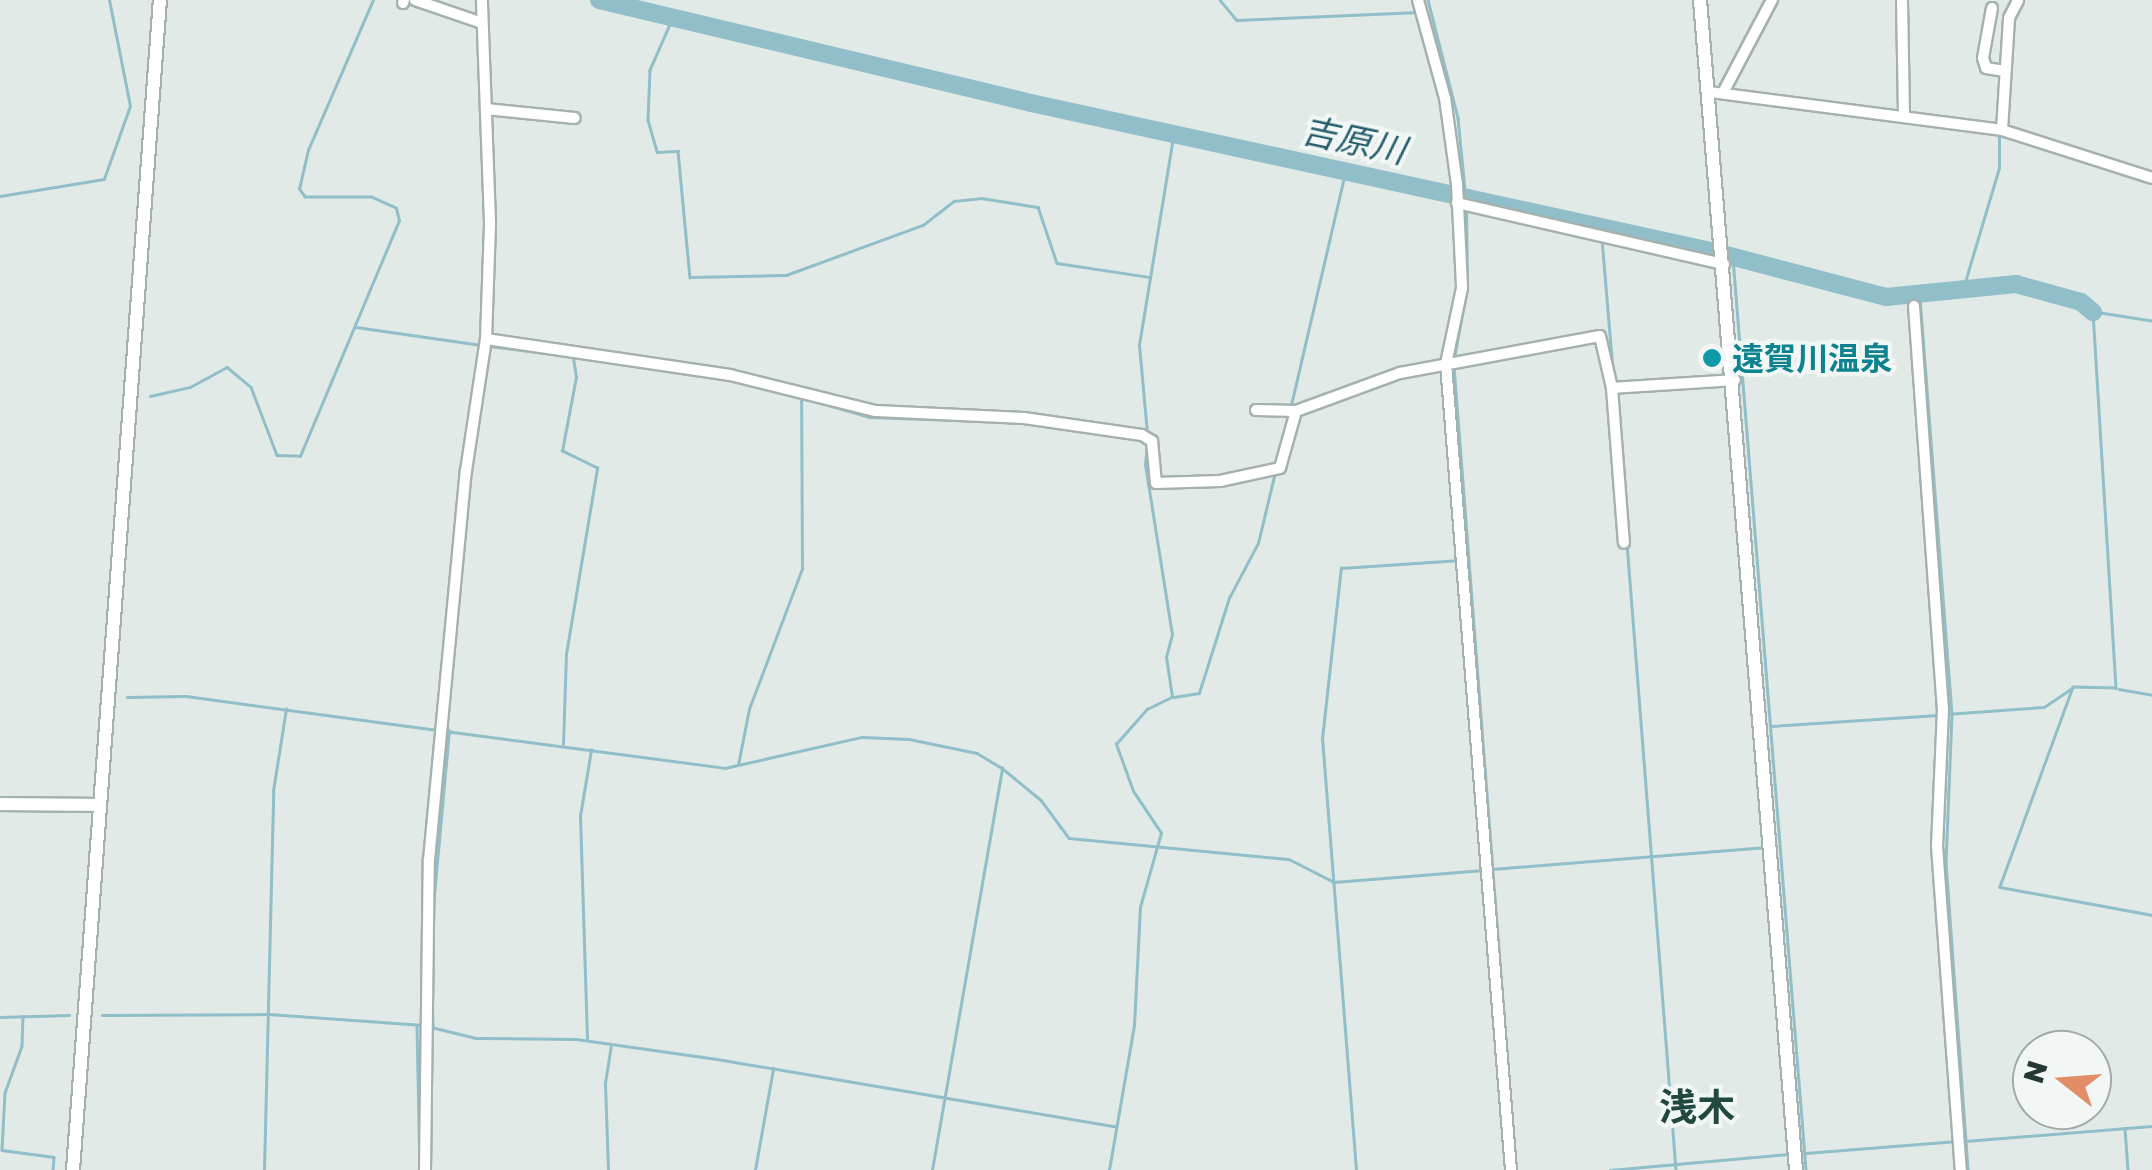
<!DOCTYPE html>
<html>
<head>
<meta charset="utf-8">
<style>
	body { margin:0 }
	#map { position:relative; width:2152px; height:1170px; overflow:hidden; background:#e2eae7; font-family:"Golos Text","Noto Sans JP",sans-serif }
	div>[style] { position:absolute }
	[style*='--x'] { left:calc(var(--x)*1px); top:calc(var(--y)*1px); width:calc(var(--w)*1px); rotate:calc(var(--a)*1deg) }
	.stream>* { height:2.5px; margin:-1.25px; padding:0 1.25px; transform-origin:1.25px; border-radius:1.25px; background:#90bec9 }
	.river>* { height:18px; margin:-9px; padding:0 9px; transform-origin:9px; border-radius:9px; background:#90bec9 }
	.roads { filter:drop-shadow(2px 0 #a5b1ae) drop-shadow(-2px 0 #a5b1ae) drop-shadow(0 2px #a5b1ae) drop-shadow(0 -2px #a5b1ae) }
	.minor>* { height:10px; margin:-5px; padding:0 5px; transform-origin:5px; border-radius:5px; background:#fff }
	.tertiary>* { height:12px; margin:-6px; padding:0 6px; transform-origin:6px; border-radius:6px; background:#fff }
	.dots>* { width:28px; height:28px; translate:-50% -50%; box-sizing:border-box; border:5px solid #f2f7f5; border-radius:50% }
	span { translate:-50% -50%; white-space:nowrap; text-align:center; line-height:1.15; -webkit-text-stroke:8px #f2f7f5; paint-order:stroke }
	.culture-label { font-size:32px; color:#0d838f; font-weight:700 }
	.left { translate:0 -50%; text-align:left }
	.water-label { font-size:35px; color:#255e6e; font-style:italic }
	.quarter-label { font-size:38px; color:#224941; font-weight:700 }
	.north { position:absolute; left:2012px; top:1030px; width:100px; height:100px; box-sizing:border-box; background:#f2f7f5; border:2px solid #a0aba8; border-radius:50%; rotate:287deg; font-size:28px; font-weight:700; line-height:40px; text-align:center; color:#243935 }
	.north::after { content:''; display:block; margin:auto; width:35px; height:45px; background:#e28c68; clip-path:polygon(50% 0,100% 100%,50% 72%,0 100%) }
</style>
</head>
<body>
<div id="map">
	<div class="stream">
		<i style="--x:1220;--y:0;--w:26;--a:50"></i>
		<i style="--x:1237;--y:20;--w:182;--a:-2.5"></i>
		<i style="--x:1428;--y:0;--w:122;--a:75.7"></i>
		<i style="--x:1458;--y:118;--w:81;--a:84.4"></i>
		<i style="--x:2005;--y:16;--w:17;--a:-65"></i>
		<i style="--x:672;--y:20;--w:55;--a:113.7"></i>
		<i style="--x:650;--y:70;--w:50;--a:92.3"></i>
		<i style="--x:648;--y:120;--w:33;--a:74"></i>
		<i style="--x:657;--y:152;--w:21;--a:-3"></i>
		<i style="--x:678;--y:151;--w:127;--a:84.6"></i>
		<i style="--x:690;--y:277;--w:96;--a:-1.2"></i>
		<i style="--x:786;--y:275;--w:146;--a:-20.1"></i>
		<i style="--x:923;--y:225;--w:39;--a:-38"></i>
		<i style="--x:954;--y:201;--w:27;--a:-6"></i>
		<i style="--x:981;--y:198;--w:58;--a:9"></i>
		<i style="--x:1038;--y:207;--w:59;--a:71.3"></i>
		<i style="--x:1057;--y:263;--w:94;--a:8.6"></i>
		<i style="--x:2001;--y:66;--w:37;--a:-87"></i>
		<i style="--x:1997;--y:126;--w:52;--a:-86.7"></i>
		<i style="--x:0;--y:196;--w:105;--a:-9.3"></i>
		<i style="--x:104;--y:179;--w:77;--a:-70.4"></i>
		<i style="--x:130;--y:106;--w:108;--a:-101.2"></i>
		<i style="--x:1602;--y:239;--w:132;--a:85.2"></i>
		<i style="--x:1733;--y:258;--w:915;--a:85.42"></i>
		<i style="--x:1962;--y:292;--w:129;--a:-73.4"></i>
		<i style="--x:1999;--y:168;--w:35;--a:-90"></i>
		<i style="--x:1920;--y:298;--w:417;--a:85.6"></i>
		<i style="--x:1952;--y:714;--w:148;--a:92.3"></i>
		<i style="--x:1946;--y:862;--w:309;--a:85.9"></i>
		<i style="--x:2152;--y:321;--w:60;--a:-171.3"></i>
		<i style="--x:2093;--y:312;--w:377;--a:86.5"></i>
		<i style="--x:2116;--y:688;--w:43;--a:-178.7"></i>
		<i style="--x:2073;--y:687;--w:213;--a:110.1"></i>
		<i style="--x:2000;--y:887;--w:155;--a:10.4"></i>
		<i style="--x:356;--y:327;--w:126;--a:8.2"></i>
		<i style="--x:489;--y:346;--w:56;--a:7.1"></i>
		<i style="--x:1454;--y:358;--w:71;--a:-79.5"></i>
		<i style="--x:1467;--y:288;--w:81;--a:-90.7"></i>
		<i style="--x:1454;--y:366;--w:702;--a:85.59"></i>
		<i style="--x:150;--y:396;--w:41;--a:-12.7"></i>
		<i style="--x:190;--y:387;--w:42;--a:-28.4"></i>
		<i style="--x:227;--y:367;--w:31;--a:40"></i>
		<i style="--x:251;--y:387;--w:73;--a:69.1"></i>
		<i style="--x:277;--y:455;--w:23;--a:2"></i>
		<i style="--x:300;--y:456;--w:255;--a:-67.2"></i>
		<i style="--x:399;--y:221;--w:13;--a:-103"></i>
		<i style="--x:396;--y:208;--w:27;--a:-156"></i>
		<i style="--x:371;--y:197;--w:66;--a:180"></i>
		<i style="--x:305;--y:197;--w:10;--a:-127"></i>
		<i style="--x:299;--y:189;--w:40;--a:-77"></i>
		<i style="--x:308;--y:150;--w:163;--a:-66.6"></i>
		<i style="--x:1291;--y:405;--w:243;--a:-76.9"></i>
		<i style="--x:1147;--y:433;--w:88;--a:-95.2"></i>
		<i style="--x:1139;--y:345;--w:216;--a:-80.7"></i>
		<i style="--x:1284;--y:435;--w:23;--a:-77"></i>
		<i style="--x:1627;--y:543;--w:629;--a:85.53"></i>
		<i style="--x:2119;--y:689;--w:34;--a:10"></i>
		<i style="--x:127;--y:697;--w:59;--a:-1"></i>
		<i style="--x:186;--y:696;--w:253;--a:7.7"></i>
		<i style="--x:1174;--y:697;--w:25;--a:-9"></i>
		<i style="--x:1199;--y:693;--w:100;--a:-72.5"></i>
		<i style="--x:1229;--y:598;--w:62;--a:-62.2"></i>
		<i style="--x:1258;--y:543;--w:73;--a:-76.5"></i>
		<i style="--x:1946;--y:714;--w:98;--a:-4.1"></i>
		<i style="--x:2044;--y:707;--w:34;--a:-34"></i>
		<i style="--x:1771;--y:726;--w:167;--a:-3.8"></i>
		<i style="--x:445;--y:731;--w:282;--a:7.5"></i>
		<i style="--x:725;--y:768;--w:140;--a:-12.8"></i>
		<i style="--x:862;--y:737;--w:47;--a:2.4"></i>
		<i style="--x:909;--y:739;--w:69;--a:11.6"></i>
		<i style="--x:977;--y:753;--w:29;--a:31"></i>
		<i style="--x:1002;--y:768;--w:50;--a:39.4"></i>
		<i style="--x:1041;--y:800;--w:47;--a:53.6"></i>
		<i style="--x:1069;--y:838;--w:221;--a:5.5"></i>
		<i style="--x:1289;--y:859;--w:51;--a:27.1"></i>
		<i style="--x:1334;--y:882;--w:150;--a:-4.6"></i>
		<i style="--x:563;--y:744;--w:90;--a:-88.1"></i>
		<i style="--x:566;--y:654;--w:189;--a:-80.5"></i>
		<i style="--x:597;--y:468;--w:39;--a:-154"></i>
		<i style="--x:562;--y:451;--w:75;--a:-79.3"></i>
		<i style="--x:576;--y:377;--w:20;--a:-99"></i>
		<i style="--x:738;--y:765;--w:57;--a:-78.9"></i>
		<i style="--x:749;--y:709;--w:150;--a:-69.3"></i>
		<i style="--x:802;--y:569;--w:172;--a:-90.3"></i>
		<i style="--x:801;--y:397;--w:72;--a:16.2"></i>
		<i style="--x:870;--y:417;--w:110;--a:2.1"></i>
		<i style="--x:1492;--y:869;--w:272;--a:-4.6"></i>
		<i style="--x:433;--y:906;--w:176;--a:-84.8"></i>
		<i style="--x:432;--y:994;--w:32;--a:88"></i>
		<i style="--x:102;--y:1015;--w:167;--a:-0.3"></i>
		<i style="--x:269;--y:1014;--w:154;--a:4.1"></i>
		<i style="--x:23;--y:1016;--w:30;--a:92"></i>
		<i style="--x:22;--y:1046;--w:50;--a:109.9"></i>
		<i style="--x:5;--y:1093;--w:57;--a:93"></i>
		<i style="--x:2;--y:1150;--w:52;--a:7.7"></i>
		<i style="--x:54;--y:1157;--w:13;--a:94"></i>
		<i style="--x:0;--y:1017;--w:69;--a:-1.7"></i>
		<i style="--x:417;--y:1027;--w:143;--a:88.8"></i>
		<i style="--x:431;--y:1027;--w:46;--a:13.7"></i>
		<i style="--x:476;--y:1038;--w:100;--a:0.6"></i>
		<i style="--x:576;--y:1039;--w:142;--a:8.1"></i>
		<i style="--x:717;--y:1059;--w:404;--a:9.6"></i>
		<i style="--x:587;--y:1039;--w:223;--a:-91.8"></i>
		<i style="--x:580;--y:816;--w:67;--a:-80.5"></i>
		<i style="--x:2125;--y:1128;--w:42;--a:85.9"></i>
		<i style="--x:1965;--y:1141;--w:188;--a:-4.6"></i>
		<i style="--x:1806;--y:1153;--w:151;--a:-4.5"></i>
		<i style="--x:264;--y:1170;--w:379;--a:-88.6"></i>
		<i style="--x:273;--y:791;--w:83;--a:-81"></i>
		<i style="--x:608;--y:1170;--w:87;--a:-92"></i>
		<i style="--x:605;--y:1083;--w:36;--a:-81"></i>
		<i style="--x:755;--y:1170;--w:103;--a:-79.9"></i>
		<i style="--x:932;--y:1170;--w:408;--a:-80.1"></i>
		<i style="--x:1109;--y:1170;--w:147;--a:-80.2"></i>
		<i style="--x:1134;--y:1025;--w:118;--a:-87.1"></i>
		<i style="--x:1140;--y:907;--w:77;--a:-74.2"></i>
		<i style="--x:1161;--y:833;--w:50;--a:-123.7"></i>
		<i style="--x:1133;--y:791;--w:50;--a:-109.9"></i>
		<i style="--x:1116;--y:744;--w:47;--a:-48.5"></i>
		<i style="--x:1147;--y:709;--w:28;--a:-26"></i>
		<i style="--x:1172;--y:697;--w:40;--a:-98.5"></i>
		<i style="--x:1166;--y:657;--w:23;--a:-75"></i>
		<i style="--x:1172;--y:635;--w:172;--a:-99"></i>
		<i style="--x:1145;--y:465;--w:24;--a:-85"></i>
		<i style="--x:1356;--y:1170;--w:432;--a:-94.5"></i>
		<i style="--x:1322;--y:739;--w:172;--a:-83.7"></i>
		<i style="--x:1341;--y:568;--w:119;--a:-3.8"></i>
		<i style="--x:1610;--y:1170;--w:179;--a:-5.1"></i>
	</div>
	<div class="river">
		<i style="--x:599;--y:0;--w:444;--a:13.4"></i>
		<i style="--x:1031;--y:103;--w:696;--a:12.28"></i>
		<i style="--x:1711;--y:251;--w:181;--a:14.7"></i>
		<i style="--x:1886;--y:297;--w:131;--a:-5.7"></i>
		<i style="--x:2016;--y:284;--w:67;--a:15.5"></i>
		<i style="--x:2081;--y:302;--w:16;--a:40"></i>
	</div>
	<div class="roads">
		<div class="minor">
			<i style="--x:415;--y:0;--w:71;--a:18.9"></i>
			<i style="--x:1418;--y:0;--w:102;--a:74.6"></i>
			<i style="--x:1445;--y:98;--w:87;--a:82.1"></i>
			<i style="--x:1457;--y:184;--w:104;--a:87.2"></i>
			<i style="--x:1462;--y:288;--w:78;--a:101.9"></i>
			<i style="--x:1446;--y:364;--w:809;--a:85.39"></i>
			<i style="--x:1902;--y:0;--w:117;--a:89"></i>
			<i style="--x:403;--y:3;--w:3;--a:-72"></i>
			<i style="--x:1992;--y:8;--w:51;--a:100.2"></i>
			<i style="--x:1983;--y:58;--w:10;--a:73"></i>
			<i style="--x:1986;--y:68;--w:19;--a:9"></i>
			<i style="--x:1725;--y:89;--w:101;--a:-62.2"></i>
			<i style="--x:1710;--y:92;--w:294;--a:7.4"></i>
			<i style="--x:2002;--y:130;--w:157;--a:17.7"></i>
			<i style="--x:486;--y:109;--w:89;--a:5.8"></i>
			<i style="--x:2002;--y:130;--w:112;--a:-86.4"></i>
			<i style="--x:2009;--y:18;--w:20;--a:-63"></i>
			<i style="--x:1457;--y:203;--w:274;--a:12.9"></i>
			<i style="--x:1914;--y:306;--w:404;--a:85.9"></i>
			<i style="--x:1943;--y:709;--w:137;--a:92.5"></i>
			<i style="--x:1937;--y:846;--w:325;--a:85.8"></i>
			<i style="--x:486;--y:339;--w:247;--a:8.4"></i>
			<i style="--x:730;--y:375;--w:150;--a:13.9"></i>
			<i style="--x:876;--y:411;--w:148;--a:2.7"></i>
			<i style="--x:1024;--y:418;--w:119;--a:8.2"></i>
			<i style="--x:1142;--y:435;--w:12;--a:31"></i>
			<i style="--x:1152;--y:441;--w:42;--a:84.6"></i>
			<i style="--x:1156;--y:483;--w:64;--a:-1.8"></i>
			<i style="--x:1220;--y:481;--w:61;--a:-12.2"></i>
			<i style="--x:1280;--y:468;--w:59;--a:-74.3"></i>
			<i style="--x:1612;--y:388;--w:123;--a:-3.7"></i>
			<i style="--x:1256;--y:410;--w:40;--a:1.4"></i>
			<i style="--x:1296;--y:411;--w:111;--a:-20.1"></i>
			<i style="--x:1400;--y:373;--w:203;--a:-10.5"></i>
			<i style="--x:1600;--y:336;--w:53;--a:77"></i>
			<i style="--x:1612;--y:388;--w:155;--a:85.6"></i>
			<i style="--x:425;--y:1170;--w:310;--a:-89.3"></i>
			<i style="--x:429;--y:860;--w:391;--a:-84.6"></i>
			<i style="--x:466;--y:471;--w:134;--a:-81.4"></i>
			<i style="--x:486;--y:339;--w:117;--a:-88"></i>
			<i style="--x:490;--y:222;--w:222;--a:-92.1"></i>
		</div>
		<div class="tertiary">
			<i style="--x:1700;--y:0;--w:1174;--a:85.31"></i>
			<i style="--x:0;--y:804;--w:99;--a:0.6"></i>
			<i style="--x:73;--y:1170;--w:1173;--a:-85.75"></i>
		</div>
	</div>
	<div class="dots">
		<i style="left:1712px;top:358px;background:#0f9aa8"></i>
	</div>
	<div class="culture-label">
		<span class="left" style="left:1732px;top:358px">遠賀川温泉</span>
	</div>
	<div class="water-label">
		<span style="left:1354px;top:140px;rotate:12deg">吉原川</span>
	</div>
	<div class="quarter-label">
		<span style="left:1697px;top:1107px">浅木</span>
	</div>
	<div class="north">N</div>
</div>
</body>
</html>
